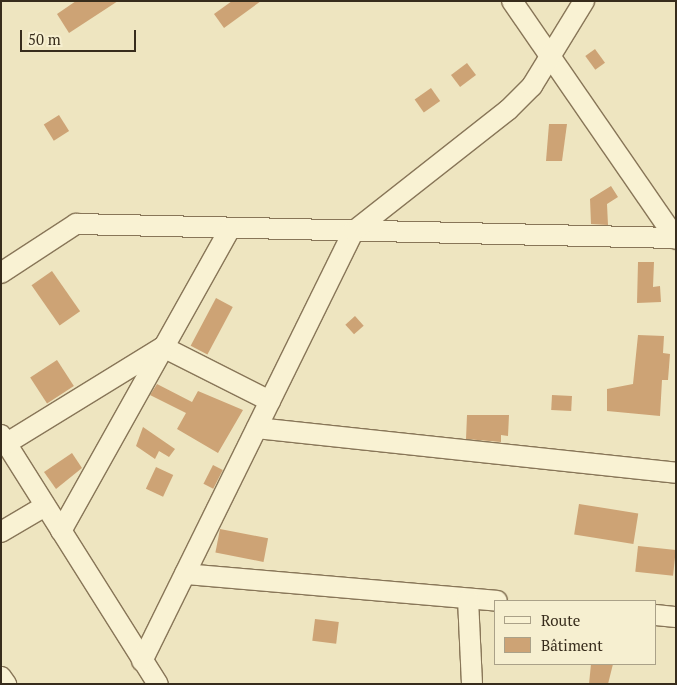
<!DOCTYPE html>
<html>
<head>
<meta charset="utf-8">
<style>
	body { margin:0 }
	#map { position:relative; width:677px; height:685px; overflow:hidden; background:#eee5c0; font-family:"PT Serif",serif }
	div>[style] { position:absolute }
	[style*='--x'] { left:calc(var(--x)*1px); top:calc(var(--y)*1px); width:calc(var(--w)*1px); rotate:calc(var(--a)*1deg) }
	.building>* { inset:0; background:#cda375; transform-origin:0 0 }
	.roads { filter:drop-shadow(1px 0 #887658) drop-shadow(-1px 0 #887658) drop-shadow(0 1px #887658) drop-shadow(0 -1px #887658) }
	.minor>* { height:20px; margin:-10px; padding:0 10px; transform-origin:10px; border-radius:10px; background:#f9f2d3 }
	span { translate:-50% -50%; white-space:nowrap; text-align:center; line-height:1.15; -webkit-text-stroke:5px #f6efd0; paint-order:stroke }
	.frame { position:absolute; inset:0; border:2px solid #372c1c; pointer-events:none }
	.legend { position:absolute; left:494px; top:600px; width:162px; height:65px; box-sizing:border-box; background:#f6efd0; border:1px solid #aaa188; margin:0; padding:6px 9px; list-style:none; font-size:15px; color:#372c1c }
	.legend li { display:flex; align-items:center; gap:10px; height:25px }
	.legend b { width:25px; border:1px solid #aaa188 }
	.scale { position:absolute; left:20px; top:30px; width:116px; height:22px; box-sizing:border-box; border:2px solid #372c1c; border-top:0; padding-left:6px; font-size:15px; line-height:18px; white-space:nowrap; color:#372c1c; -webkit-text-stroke:4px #f6efd0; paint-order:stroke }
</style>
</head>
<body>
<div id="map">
	<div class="building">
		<i style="clip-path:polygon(76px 1px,118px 1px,69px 33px,57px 14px)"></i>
		<i style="clip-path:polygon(232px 1px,261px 1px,224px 28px,214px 14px)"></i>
		<i style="left:595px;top:49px;width:17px;height:12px;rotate:54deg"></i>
		<i style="left:467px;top:63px;width:15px;height:20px;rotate:53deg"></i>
		<i style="left:431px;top:88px;width:16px;height:20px;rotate:55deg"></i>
		<i style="left:59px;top:115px;width:19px;height:18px;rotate:58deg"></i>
		<i style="clip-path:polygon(549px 124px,567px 124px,562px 161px,546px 161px)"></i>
		<i style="clip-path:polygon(611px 186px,618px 197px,607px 204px,608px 225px,591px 224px,590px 199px)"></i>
		<i style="clip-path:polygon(638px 262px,654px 262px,653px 287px,660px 286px,661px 302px,637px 303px)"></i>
		<i style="left:52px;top:271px;width:49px;height:25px;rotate:55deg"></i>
		<i style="left:216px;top:298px;width:19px;height:54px;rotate:28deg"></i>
		<i style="left:355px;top:316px;width:13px;height:13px;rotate:48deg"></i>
		<i style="clip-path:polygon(638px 335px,664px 336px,663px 353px,670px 354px,668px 380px,662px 380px,660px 416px,607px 411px,607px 389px,633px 384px)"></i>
		<i style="left:57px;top:360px;width:31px;height:32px;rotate:57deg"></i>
		<i style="clip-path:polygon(157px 384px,192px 402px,198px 391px,243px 410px,218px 453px,177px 429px,186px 413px,150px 395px)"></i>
		<i style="left:552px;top:395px;width:20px;height:15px;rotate:3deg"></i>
		<i style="clip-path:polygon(467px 415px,509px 415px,508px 436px,501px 435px,501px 442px,466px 439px)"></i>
		<i style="clip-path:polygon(143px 427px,175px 449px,169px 457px,159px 451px,155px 459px,136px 446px)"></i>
		<i style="clip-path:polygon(72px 453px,82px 468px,56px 489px,44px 472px)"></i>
		<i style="left:213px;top:465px;width:11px;height:21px;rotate:27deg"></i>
		<i style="left:156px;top:467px;width:19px;height:24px;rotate:25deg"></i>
		<i style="left:579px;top:504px;width:60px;height:31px;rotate:9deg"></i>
		<i style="left:220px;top:529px;width:49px;height:24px;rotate:11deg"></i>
		<i style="left:638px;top:546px;width:38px;height:26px;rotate:6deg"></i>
		<i style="left:315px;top:619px;width:24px;height:22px;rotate:7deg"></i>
		<i style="clip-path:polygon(591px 664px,613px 664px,608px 684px,589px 684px)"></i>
	</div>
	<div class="roads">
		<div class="minor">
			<i style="--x:512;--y:1;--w:289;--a:55.4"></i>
			<i style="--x:1;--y:273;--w:90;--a:-33.2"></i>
			<i style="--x:76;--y:224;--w:600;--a:1.34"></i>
			<i style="--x:257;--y:428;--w:421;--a:6.1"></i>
			<i style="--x:1;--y:435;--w:294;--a:57.8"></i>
			<i style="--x:7;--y:443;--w:183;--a:-31.6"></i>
			<i style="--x:163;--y:347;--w:120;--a:26.8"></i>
			<i style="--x:61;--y:531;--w:347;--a:-60.8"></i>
			<i style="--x:1;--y:532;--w:51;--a:-30.6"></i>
			<i style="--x:185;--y:574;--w:313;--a:4.9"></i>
			<i style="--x:468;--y:599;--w:85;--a:87.3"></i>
			<i style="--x:656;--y:615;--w:20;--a:6"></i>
			<i style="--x:142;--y:661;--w:479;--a:-63.8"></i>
			<i style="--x:354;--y:231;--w:196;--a:-38.2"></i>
			<i style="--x:508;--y:110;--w:34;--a:-45"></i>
			<i style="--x:532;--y:86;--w:100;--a:-58.5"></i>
			<i style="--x:1;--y:677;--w:9;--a:54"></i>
		</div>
	</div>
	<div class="frame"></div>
	<ul class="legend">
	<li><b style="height:6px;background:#f9f2d3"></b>Route</li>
	<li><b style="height:14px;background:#cda375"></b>Bâtiment</li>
	</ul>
	<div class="scale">50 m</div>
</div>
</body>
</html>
